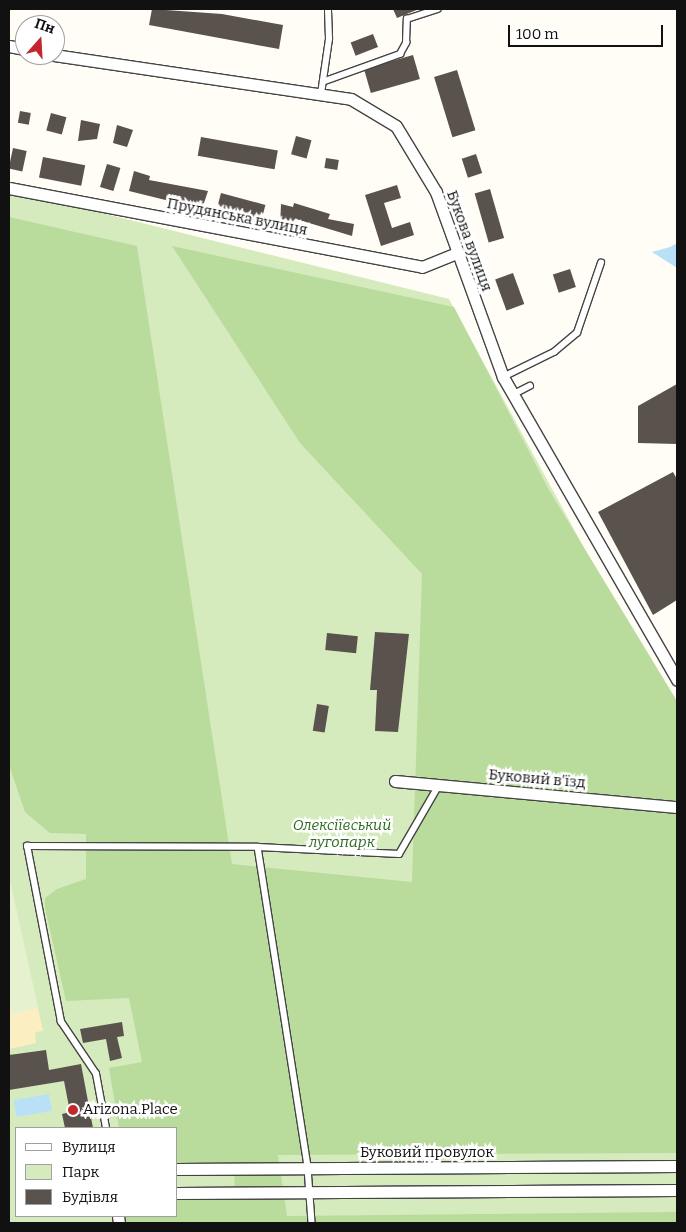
<!DOCTYPE html>
<html>
<head>
<meta charset="utf-8">
<style>
	body { margin:0 }
	#map { position:relative; width:686px; height:1232px; overflow:hidden; background:#fffdf5; font-family:Bitter,serif }
	div>[style] { position:absolute }
	[style*='--x'] { left:calc(var(--x)*1px); top:calc(var(--y)*1px); width:calc(var(--w)*1px); rotate:calc(var(--a)*1deg) }
	.green>* { inset:0; background:#d5ebbd }
	.forest>* { inset:0; background:#b9dc9c }
	.sand>* { inset:0; background:#fbeec1 }
	.pitch>* { inset:0; background:#e6f2cf }
	.water>* { inset:0; background:#b9e0f7; transform-origin:0 0 }
	.building>* { inset:0; background:#5a524d; transform-origin:0 0 }
	.roads { filter:drop-shadow(1px 0 #444) drop-shadow(-1px 0 #444) drop-shadow(0 1px #444) drop-shadow(0 -1px #444) }
	.lane>* { height:5.5px; margin:-2.75px; padding:0 2.75px; transform-origin:2.75px; border-radius:2.75px; background:#fff }
	.street>* { height:11px; margin:-5.5px; padding:0 5.5px; transform-origin:5.5px; border-radius:5.5px; background:#fff }
	.dots>* { width:14px; height:14px; translate:-50% -50%; box-sizing:border-box; border:2px solid #fff; border-radius:50% }
	span { translate:-50% -50%; white-space:nowrap; text-align:center; line-height:1.15; -webkit-text-stroke:5px #fff; paint-order:stroke }
	.street-label { font-size:15px; color:#111 }
	.park-label { font-size:15px; color:#2f6b1f; font-style:italic }
	.poi-label { font-size:15px; color:#111 }
	.left { translate:0 -50%; text-align:left }
	.frame { position:absolute; inset:0; border:10px solid #111; pointer-events:none }
	.legend { position:absolute; left:15px; top:1127px; width:162px; height:90px; box-sizing:border-box; background:#fff; border:1px solid #a0a0a0; margin:0; padding:6px 9px; list-style:none; font-size:15px; color:#111 }
	.legend li { display:flex; align-items:center; gap:10px; height:25px }
	.legend b { width:25px; border:1px solid #a0a0a0 }
	.north { position:absolute; left:15px; top:15px; width:50px; height:50px; box-sizing:border-box; background:#fff; border:1px solid #a0a0a0; border-radius:50%; rotate:19deg; font-size:14px; font-weight:700; line-height:20px; text-align:center; color:#111 }
	.north::after { content:''; display:block; margin:auto; width:18px; height:22px; background:#c4262e; clip-path:polygon(50% 0,100% 100%,50% 72%,0 100%) }
	.scale { position:absolute; left:508px; top:25px; width:155px; height:22px; box-sizing:border-box; border:2px solid #111; border-top:0; padding-left:6px; font-size:15px; line-height:18px; white-space:nowrap; color:#111; -webkit-text-stroke:4px #fff; paint-order:stroke }
</style>
</head>
<body>
<div id="map">
	<div class="green">
		<i style="clip-path:polygon(evenodd,9px 190px,449px 299px,677px 719px,677px 1223px,9px 1223px,9px 190px,16px 1128px,176px 1128px,176px 1216px,16px 1216px,16px 1128px)"></i>
	</div>
	<div class="forest">
		<i style="clip-path:polygon(9px 217px,137px 246px,232px 864px,412px 882px,422px 574px,300px 443px,172px 246px,454px 307px,549px 490px,677px 701px,677px 1153px,278px 1155px,287px 1216px,677px 1212px,677px 1223px,122px 1223px,120px 1216px,176px 1216px,176px 1197px,235px 1193px,234px 1169px,176px 1169px,176px 1128px,119px 1128px,109px 1068px,142px 1062px,129px 998px,66px 1001px,45px 908px,45px 898px,57px 889px,86px 879px,86px 834px,50px 833px,25px 812px,9px 765px)"></i>
	</div>
	<div class="sand">
		<i style="clip-path:polygon(9px 877px,43px 1031px,35px 1032px,36px 1043px,9px 1049px)"></i>
	</div>
	<div class="pitch">
		<i style="clip-path:polygon(9px 877px,38px 1008px,12px 1014px,9px 999px)"></i>
	</div>
	<div class="water">
		<i style="clip-path:polygon(677px 243px,677px 268px,652px 252px,670px 247px)"></i>
		<i style="left:49px;top:1094px;width:17px;height:36px;rotate:80deg"></i>
	</div>
	<div class="building">
		<i style="clip-path:polygon(152px 9px,222px 14px,283px 25px,279px 49px,149px 25px)"></i>
		<i style="clip-path:polygon(393px 9px,419px 9px,397px 18px)"></i>
		<i style="left:373px;top:34px;width:14px;height:24px;rotate:69deg"></i>
		<i style="left:413px;top:55px;width:25px;height:51px;rotate:74deg"></i>
		<i style="left:457px;top:70px;width:63px;height:24px;rotate:73deg"></i>
		<i style="left:20px;top:111px;width:11px;height:12px;rotate:10deg"></i>
		<i style="left:51px;top:113px;width:16px;height:18px;rotate:15deg"></i>
		<i style="clip-path:polygon(81px 120px,100px 124px,97px 139px,78px 141px)"></i>
		<i style="clip-path:polygon(117px 125px,133px 130px,127px 147px,113px 143px)"></i>
		<i style="left:296px;top:136px;width:16px;height:19px;rotate:15deg"></i>
		<i style="left:201px;top:137px;width:78px;height:19px;rotate:10deg"></i>
		<i style="left:13px;top:148px;width:14px;height:21px;rotate:12deg"></i>
		<i style="left:476px;top:154px;width:20px;height:15px;rotate:72deg"></i>
		<i style="left:43px;top:157px;width:43px;height:21px;rotate:11deg"></i>
		<i style="left:326px;top:158px;width:13px;height:10px;rotate:9deg"></i>
		<i style="left:107px;top:164px;width:14px;height:24px;rotate:17deg"></i>
		<i style="clip-path:polygon(134px 171px,150px 176px,149px 180px,208px 191px,202px 209px,129px 191px)"></i>
		<i style="clip-path:polygon(397px 185px,401px 198px,384px 203px,392px 228px,410px 222px,414px 235px,381px 246px,365px 195px)"></i>
		<i style="left:490px;top:189px;width:51px;height:16px;rotate:74deg"></i>
		<i style="left:221px;top:193px;width:46px;height:17px;rotate:15deg"></i>
		<i style="clip-path:polygon(294px 203px,330px 214px,328px 219px,354px 224px,352px 236px,296px 219px,293px 230px,280px 227px,281px 204px,293px 207px)"></i>
		<i style="left:570px;top:269px;width:19px;height:18px;rotate:72deg"></i>
		<i style="left:513px;top:273px;width:33px;height:19px;rotate:70deg"></i>
		<i style="clip-path:polygon(677px 384px,677px 444px,638px 443px,638px 406px)"></i>
		<i style="clip-path:polygon(673px 472px,677px 479px,677px 600px,653px 615px,598px 512px)"></i>
		<i style="clip-path:polygon(375px 632px,409px 634px,398px 732px,375px 731px,377px 690px,370px 690px)"></i>
		<i style="left:327px;top:633px;width:31px;height:17px;rotate:6deg"></i>
		<i style="left:317px;top:704px;width:12px;height:27px;rotate:9deg"></i>
		<i style="clip-path:polygon(122px 1022px,124px 1036px,117px 1037px,122px 1058px,110px 1061px,106px 1039px,83px 1043px,80px 1029px)"></i>
		<i style="clip-path:polygon(46px 1050px,49px 1070px,81px 1064px,93px 1128px,65px 1128px,62px 1114px,70px 1112px,64px 1081px,9px 1090px,9px 1055px)"></i>
	</div>
	<div class="roads">
		<div class="lane">
			<i style="--x:325;--y:81;--w:80;--a:-19.8"></i>
			<i style="--x:400;--y:54;--w:13;--a:-61"></i>
			<i style="--x:406;--y:43;--w:24;--a:-88"></i>
			<i style="--x:407;--y:19;--w:32;--a:-18"></i>
			<i style="--x:321;--y:94;--w:56;--a:-81.7"></i>
			<i style="--x:329;--y:39;--w:30;--a:-92"></i>
			<i style="--x:503;--y:377;--w:57;--a:-26.1"></i>
			<i style="--x:554;--y:352;--w:30;--a:-40"></i>
			<i style="--x:577;--y:333;--w:74;--a:-71.1"></i>
			<i style="--x:512;--y:395;--w:20;--a:-27"></i>
			<i style="--x:258;--y:847;--w:325;--a:81.1"></i>
			<i style="--x:308;--y:1168;--w:55;--a:85.8"></i>
			<i style="--x:106;--y:1128;--w:55;--a:-100.5"></i>
			<i style="--x:96;--y:1074;--w:63;--a:-123.9"></i>
			<i style="--x:61;--y:1022;--w:179;--a:-100.9"></i>
			<i style="--x:27;--y:846;--w:231;--a:0.2"></i>
			<i style="--x:258;--y:847;--w:141;--a:2.8"></i>
			<i style="--x:399;--y:854;--w:80;--a:-59.9"></i>
		</div>
		<div class="street">
			<i style="--x:9;--y:46;--w:16;--a:11"></i>
			<i style="--x:54;--y:55;--w:300;--a:8.4"></i>
			<i style="--x:351;--y:99;--w:52;--a:31"></i>
			<i style="--x:396;--y:126;--w:77;--a:58.8"></i>
			<i style="--x:436;--y:192;--w:197;--a:70.1"></i>
			<i style="--x:503;--y:377;--w:349;--a:60.1"></i>
			<i style="--x:9;--y:188;--w:420;--a:10.8"></i>
			<i style="--x:422;--y:267;--w:38;--a:-22"></i>
			<i style="--x:395;--y:781;--w:283;--a:5.3"></i>
			<i style="--x:176;--y:1169;--w:501;--a:-0.34"></i>
			<i style="--x:176;--y:1193;--w:501;--a:-0.34"></i>
			<i style="--x:118;--y:1216;--w:7;--a:82"></i>
		</div>
	</div>
	<div class="dots">
		<i style="left:73px;top:1110px;background:#c4262e"></i>
	</div>
	<div class="street-label">
		<span style="left:237px;top:217px;rotate:11deg">Прудянська вулиця</span>
		<span style="left:469px;top:241px;rotate:70deg">Букова вулиця</span>
		<span style="left:537px;top:779px;rotate:5deg">Буковий в'їзд</span>
		<span style="left:427px;top:1153px">Буковий провулок</span>
	</div>
	<div class="park-label">
		<span style="left:342px;top:834px">Олексіївський<br>лугопарк</span>
	</div>
	<div class="poi-label">
		<span class="left" style="left:83px;top:1110px">Arizona.Place</span>
	</div>
	<div class="frame"></div>
	<ul class="legend">
	<li><b style="height:6px;background:#fff"></b>Вулиця</li>
	<li><b style="height:14px;background:#d5ebbd"></b>Парк</li>
	<li><b style="height:14px;background:#5a524d"></b>Будівля</li>
	</ul>
	<div class="north">Пн</div>
	<div class="scale">100 m</div>
</div>
</body>
</html>
